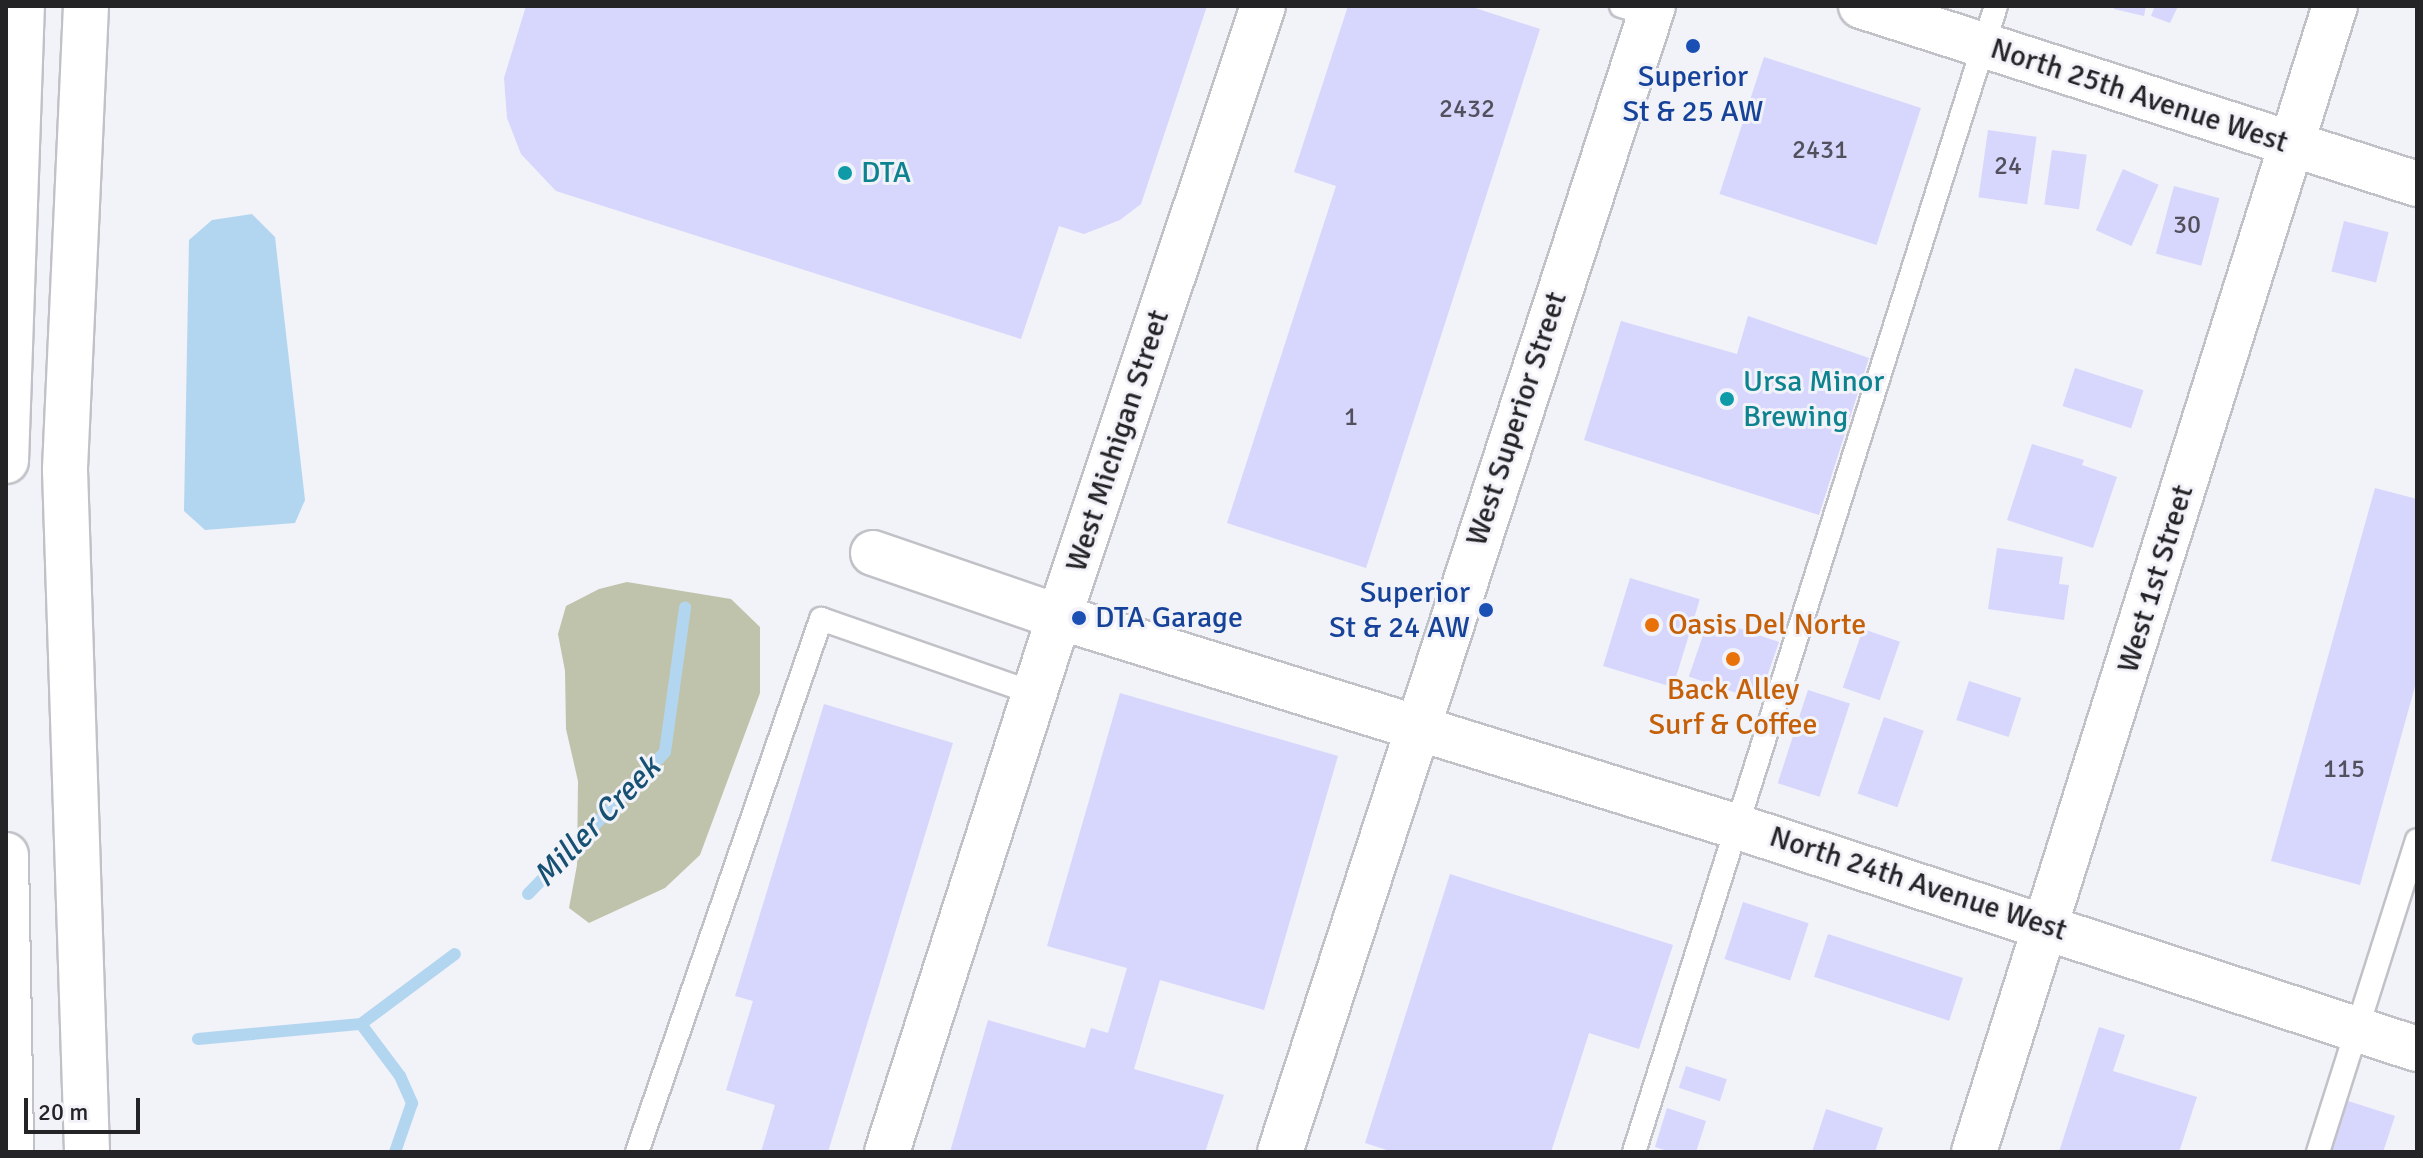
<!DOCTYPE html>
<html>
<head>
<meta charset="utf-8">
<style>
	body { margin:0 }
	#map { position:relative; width:2423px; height:1158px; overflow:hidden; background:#f2f2f9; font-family:Signika,sans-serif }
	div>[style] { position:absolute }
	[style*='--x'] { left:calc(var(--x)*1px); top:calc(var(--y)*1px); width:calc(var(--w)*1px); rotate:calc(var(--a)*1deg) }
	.green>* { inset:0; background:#c0c3ab }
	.water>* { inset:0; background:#b3d6f0 }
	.stream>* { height:12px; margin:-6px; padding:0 6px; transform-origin:6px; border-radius:6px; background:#b3d6f0 }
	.building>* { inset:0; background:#d7d6fc; transform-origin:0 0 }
	.roads { filter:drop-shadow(2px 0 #c1c1c8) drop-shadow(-2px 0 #c1c1c8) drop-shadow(0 2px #c1c1c8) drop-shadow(0 -2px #c1c1c8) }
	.lane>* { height:22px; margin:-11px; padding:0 11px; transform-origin:11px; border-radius:11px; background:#fff }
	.street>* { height:44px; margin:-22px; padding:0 22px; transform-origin:22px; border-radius:22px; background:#fff }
	.secondary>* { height:44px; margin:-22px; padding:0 22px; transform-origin:22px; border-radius:22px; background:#fff }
	.highway>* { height:44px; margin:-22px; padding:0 22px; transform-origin:22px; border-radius:22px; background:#fff }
	.dots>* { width:22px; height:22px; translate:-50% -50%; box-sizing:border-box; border:4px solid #f2f2f9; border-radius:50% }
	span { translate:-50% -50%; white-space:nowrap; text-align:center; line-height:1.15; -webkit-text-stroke:6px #f2f2f9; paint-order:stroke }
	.number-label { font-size:26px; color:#51505c }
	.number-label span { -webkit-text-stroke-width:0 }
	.transit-label { font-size:30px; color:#164399 }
	.right { translate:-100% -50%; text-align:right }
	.left { translate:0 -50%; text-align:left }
	.street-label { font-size:30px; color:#242326 }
	.culture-label { font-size:30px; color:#0d838f }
	.food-label { font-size:30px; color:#c56008 }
	.water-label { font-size:32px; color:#165073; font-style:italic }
	.frame { position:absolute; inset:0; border:8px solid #242326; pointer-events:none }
	.scale { position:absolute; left:24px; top:1098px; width:116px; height:36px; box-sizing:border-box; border:4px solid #242326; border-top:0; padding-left:10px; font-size:24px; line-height:28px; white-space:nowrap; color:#242326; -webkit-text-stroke:6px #f2f2f9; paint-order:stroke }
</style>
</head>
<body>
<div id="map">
	<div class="green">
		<i style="clip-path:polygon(627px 582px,731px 599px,760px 627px,760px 693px,700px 855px,665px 888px,589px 923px,569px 908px,577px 865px,578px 781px,566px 729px,565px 671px,558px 634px,566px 606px,599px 589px)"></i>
	</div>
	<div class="water">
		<i style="clip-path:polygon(252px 214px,275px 237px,305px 500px,295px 523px,205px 530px,184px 511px,189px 240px,212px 220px)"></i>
	</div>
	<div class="stream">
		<i style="--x:528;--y:894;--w:197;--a:-46"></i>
		<i style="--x:665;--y:752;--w:146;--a:-82.1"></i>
		<i style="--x:361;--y:1024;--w:65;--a:53.1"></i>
		<i style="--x:400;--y:1076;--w:30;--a:66"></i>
		<i style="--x:412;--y:1103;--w:52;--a:109.1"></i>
		<i style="--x:198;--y:1039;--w:164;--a:-5.3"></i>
		<i style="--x:361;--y:1024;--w:117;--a:-36.7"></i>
	</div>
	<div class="building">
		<i style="clip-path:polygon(526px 6px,1207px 6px,1141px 204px,1120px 220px,1084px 234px,1059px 226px,1021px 339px,556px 191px,521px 154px,507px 118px,504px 78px)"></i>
		<i style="clip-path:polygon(1348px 6px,1469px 6px,1540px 29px,1366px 568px,1227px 523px,1336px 186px,1294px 172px)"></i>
		<i style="clip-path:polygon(2115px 6px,2146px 6px,2144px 16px,2114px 9px)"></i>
		<i style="clip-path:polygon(2155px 6px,2178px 6px,2170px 23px,2151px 16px)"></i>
		<i style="left:1764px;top:57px;width:165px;height:144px;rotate:18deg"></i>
		<i style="left:1988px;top:130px;width:49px;height:68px;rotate:8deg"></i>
		<i style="left:2052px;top:150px;width:35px;height:55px;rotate:8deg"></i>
		<i style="left:2123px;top:169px;width:39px;height:67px;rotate:24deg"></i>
		<i style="left:2174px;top:186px;width:47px;height:70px;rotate:15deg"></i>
		<i style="left:2344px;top:221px;width:46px;height:52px;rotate:14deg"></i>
		<i style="clip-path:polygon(1748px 316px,1869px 358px,1819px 515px,1584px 440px,1621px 321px,1737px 354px)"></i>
		<i style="left:2075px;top:368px;width:72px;height:40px;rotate:18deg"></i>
		<i style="clip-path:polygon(2032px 444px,2084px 460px,2082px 465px,2117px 477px,2093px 548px,2007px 520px)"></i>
		<i style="clip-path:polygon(2375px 488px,2417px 499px,2417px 679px,2360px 885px,2271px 861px)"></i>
		<i style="clip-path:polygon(1997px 548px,2063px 557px,2059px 584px,2069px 585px,2064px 620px,1988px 609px)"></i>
		<i style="left:1630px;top:578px;width:73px;height:92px;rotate:17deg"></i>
		<i style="left:1709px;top:618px;width:74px;height:62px;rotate:19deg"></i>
		<i style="left:1863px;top:629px;width:39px;height:62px;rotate:19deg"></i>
		<i style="left:1969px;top:681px;width:55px;height:41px;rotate:18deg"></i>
		<i style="left:1808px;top:690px;width:44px;height:98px;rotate:18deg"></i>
		<i style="clip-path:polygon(1120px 693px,1338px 756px,1264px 1010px,1160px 980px,1134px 1069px,1224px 1095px,1205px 1152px,950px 1152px,988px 1020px,1085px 1048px,1091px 1028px,1108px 1033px,1127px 968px,1047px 946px)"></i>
		<i style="clip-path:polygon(824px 704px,953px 743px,828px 1152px,761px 1152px,775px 1105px,726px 1090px,753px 1001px,735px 996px)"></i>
		<i style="left:1884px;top:717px;width:42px;height:81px;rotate:19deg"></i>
		<i style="clip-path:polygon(1450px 874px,1673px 945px,1639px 1049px,1589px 1033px,1551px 1152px,1393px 1152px,1365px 1143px)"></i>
		<i style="left:1743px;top:902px;width:69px;height:60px;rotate:18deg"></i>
		<i style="left:1828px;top:934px;width:142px;height:45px;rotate:18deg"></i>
		<i style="clip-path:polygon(2099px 1027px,2125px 1035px,2113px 1071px,2197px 1097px,2179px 1152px,2059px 1152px)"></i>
		<i style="left:1686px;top:1066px;width:43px;height:23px;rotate:18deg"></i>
		<i style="clip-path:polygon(2345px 1100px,2395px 1116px,2383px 1152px,2328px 1152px)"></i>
		<i style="clip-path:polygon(1667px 1108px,1706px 1121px,1696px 1152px,1671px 1152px,1655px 1147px)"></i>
		<i style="clip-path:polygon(1826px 1109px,1883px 1128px,1875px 1152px,1812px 1152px)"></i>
	</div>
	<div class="roads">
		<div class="lane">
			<i style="--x:1621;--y:6;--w:30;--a:17"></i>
			<i style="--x:637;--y:1152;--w:564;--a:-70.95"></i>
			<i style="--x:821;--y:619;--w:225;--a:19.2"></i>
			<i style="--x:1634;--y:1152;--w:1202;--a:-72.47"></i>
			<i style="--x:2318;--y:1152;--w:327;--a:-72.4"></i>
		</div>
		<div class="street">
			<i style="--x:1861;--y:6;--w:584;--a:17.75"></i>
			<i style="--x:873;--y:553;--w:197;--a:19"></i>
		</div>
		<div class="secondary">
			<i style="--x:1059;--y:617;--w:711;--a:17.19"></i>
			<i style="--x:1738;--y:827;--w:714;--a:18.11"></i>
			<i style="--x:887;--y:1152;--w:562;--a:-72.18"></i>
			<i style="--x:1059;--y:617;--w:644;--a:-71.54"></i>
			<i style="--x:1280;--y:1152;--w:1205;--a:-71.97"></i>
			<i style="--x:1974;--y:1152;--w:1202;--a:-72.52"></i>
		</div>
		<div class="highway">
			<i style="--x:86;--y:6;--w:464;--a:92.6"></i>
			<i style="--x:65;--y:470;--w:682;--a:88.15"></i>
			<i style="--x:6;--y:461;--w:455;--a:-88"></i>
			<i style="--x:6;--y:855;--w:297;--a:89"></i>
		</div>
	</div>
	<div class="dots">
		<i style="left:1693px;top:46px;background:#1a4fb4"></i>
		<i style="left:845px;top:173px;background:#0f9aa8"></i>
		<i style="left:1727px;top:399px;background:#0f9aa8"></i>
		<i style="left:1486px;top:610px;background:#1a4fb4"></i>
		<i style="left:1079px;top:618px;background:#1a4fb4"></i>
		<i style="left:1652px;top:625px;background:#e8710a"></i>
		<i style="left:1733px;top:659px;background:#e8710a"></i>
	</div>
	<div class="number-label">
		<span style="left:1467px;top:110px">2432</span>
		<span style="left:1820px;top:151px">2431</span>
		<span style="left:2008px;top:167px">24</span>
		<span style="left:2187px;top:226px">30</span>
		<span style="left:1351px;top:418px">1</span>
		<span style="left:2344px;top:770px">115</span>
	</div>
	<div class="transit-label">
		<span style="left:1693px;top:94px">Superior<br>St &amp; 25 AW</span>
		<span class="right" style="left:1470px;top:610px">Superior<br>St &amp; 24 AW</span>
		<span class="left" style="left:1095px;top:618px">DTA Garage</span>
	</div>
	<div class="street-label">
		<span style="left:2139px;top:96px;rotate:18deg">North 25th Avenue West</span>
		<span style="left:1517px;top:419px;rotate:-72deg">West Superior Street</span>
		<span style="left:1118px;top:441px;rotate:-72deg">West Michigan Street</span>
		<span style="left:2156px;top:579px;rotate:-73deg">West 1st Street</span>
		<span style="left:1918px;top:884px;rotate:18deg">North 24th Avenue West</span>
	</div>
	<div class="culture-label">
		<span class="left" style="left:861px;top:173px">DTA</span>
		<span class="left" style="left:1743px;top:399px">Ursa Minor<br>Brewing</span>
	</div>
	<div class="food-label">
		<span class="left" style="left:1668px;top:625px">Oasis Del Norte</span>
		<span style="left:1733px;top:707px">Back Alley<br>Surf &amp; Coffee</span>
	</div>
	<div class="water-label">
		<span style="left:597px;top:822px;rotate:-46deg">Miller Creek</span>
	</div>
	<div class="frame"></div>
	<div class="scale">20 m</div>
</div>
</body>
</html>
